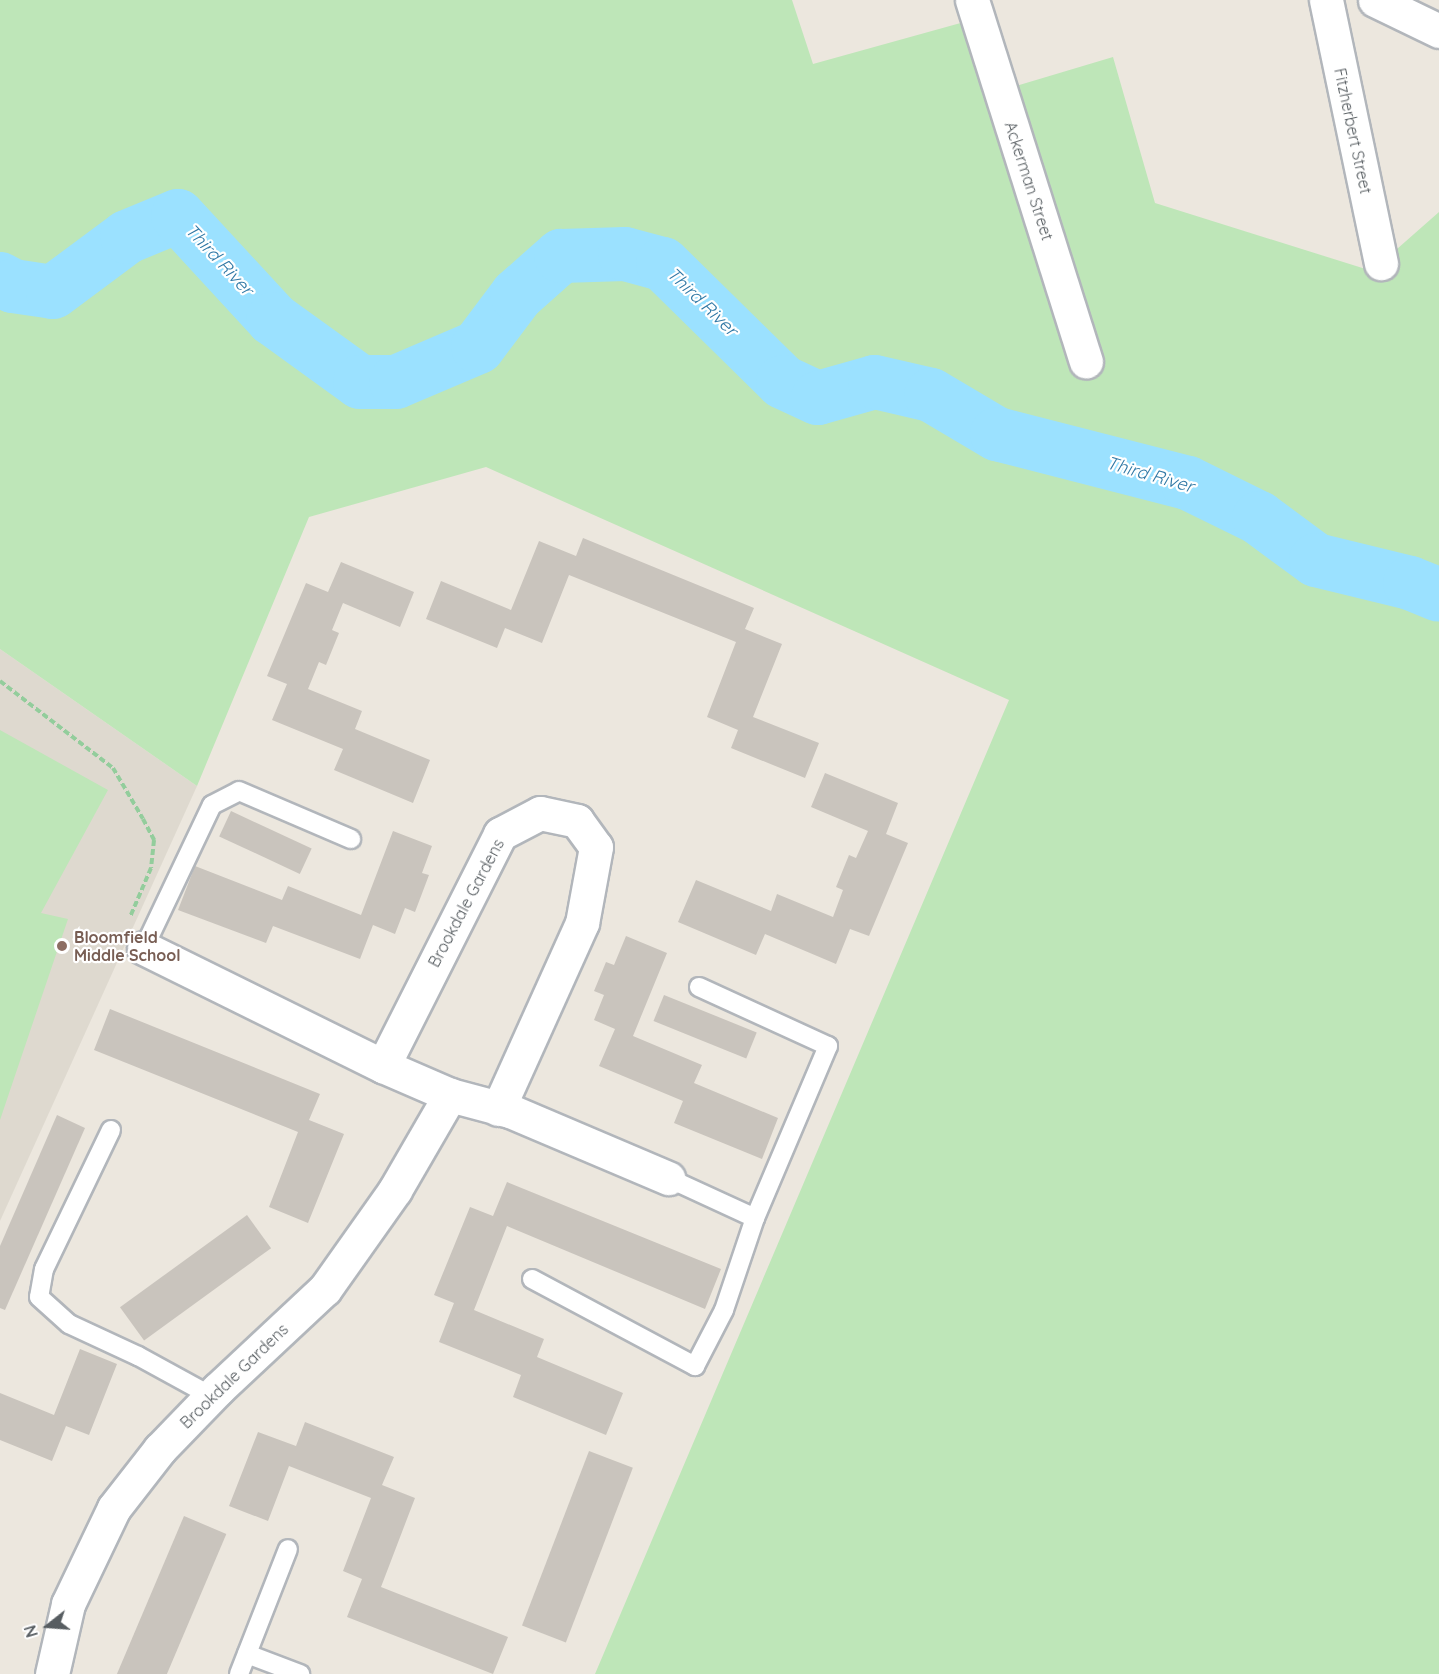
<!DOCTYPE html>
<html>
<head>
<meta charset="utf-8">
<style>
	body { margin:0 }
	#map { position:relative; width:1439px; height:1674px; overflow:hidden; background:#ece7de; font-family:Quicksand,sans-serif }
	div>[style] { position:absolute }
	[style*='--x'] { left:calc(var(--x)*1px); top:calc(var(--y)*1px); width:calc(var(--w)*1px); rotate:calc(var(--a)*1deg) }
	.education>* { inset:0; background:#ded9cf }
	.green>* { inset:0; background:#bee6b8 }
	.river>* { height:54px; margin:-27px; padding:0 27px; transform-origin:27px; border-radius:27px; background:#9be1ff }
	.building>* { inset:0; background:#c9c4bd; transform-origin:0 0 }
	.path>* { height:4px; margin-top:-2px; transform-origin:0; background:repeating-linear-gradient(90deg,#93cd9c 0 6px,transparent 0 9px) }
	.roads { filter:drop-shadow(2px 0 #b2b6bb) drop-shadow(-2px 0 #b2b6bb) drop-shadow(0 2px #b2b6bb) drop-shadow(0 -2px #b2b6bb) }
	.lane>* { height:18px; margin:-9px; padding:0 9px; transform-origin:9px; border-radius:9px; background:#fff }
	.street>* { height:33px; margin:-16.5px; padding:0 16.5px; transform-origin:16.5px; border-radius:16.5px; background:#fff }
	.dots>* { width:16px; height:16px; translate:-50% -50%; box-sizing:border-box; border:3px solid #fff; border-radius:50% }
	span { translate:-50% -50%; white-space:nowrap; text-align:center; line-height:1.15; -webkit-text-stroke:4.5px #fff; paint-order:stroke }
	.street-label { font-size:16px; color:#575d61 }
	.education-label { font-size:16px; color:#785e54; font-weight:700 }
	.left { translate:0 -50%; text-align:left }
	.water-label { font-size:18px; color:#2f78a5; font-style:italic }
	.north { position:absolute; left:18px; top:1596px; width:60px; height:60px; -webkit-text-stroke:4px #fff; paint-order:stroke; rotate:253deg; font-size:16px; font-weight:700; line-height:24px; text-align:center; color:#575d61 }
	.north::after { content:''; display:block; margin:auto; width:21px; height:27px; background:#575d61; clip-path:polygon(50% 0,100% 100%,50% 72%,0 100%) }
</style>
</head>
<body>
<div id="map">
	<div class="education">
		<i style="clip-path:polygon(0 649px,197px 786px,0 1221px)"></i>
	</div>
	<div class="green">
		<i style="clip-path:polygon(0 0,792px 0,813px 64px,975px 19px,996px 92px,1113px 57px,1155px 203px,1372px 271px,1439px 212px,1439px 1674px,595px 1674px,1009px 700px,486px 467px,309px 517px,197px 786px,0 649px)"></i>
		<i style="clip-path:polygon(0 730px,108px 790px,41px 913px,68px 919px,0 1120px)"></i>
	</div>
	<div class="river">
		<i style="--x:0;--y:279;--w:15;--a:28"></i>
		<i style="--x:13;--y:286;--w:40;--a:8.5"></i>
		<i style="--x:53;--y:292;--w:92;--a:-36.6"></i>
		<i style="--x:127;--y:237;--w:55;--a:-22.4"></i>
		<i style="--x:178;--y:216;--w:140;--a:47.3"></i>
		<i style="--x:273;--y:319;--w:107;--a:35.9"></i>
		<i style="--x:360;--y:382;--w:36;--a:0"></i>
		<i style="--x:396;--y:382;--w:89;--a:-23.1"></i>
		<i style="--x:478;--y:347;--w:65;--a:-53.1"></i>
		<i style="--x:517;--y:295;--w:59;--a:-41.6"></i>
		<i style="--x:561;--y:256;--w:64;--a:-1.8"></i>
		<i style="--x:625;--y:254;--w:39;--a:15"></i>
		<i style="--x:663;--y:264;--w:168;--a:44.5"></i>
		<i style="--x:783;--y:382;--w:38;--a:25"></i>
		<i style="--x:818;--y:398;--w:59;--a:-15.7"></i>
		<i style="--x:875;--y:382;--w:57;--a:13.1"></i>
		<i style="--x:931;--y:395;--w:77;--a:30.6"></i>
		<i style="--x:997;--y:434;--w:197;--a:14.4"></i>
		<i style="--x:1188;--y:483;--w:79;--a:26.2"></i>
		<i style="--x:1259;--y:518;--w:71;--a:36.4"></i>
		<i style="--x:1316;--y:560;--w:97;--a:13.7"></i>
		<i style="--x:1410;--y:583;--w:31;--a:22"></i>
	</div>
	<div class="building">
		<i style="clip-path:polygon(583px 538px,754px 608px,745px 629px,782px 644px,753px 717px,819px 743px,805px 778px,731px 748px,738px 730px,707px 717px,736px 642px,569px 575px,542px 643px,505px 628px,497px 648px,426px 619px,441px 581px,511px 610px,539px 541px,576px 556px)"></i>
		<i style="clip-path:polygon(341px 562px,414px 592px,400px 627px,343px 603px,332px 630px,339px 633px,326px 665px,319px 662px,308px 689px,362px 711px,355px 729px,430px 760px,413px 803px,334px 770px,343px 749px,272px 720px,287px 684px,267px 676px,306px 583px,328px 592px)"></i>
		<i style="clip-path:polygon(825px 773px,898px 803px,886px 834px,908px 843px,869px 936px,850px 929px,836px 964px,765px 934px,756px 955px,678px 922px,696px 880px,771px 911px,777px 894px,833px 917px,843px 890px,836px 887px,849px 855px,856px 858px,868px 831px,811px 807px)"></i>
		<i style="left:231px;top:811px;width:89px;height:28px;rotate:25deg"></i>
		<i style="clip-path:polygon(393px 831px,432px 846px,422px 873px,429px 875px,415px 912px,405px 908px,395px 934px,373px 925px,360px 959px,273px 926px,266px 943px,178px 910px,195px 866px,282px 900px,288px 886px,361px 915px)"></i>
		<i style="clip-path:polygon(626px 936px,667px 953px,633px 1036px,702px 1065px,694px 1083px,778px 1118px,762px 1159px,674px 1123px,683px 1101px,599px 1066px,615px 1029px,594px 1020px,604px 995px,594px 991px,606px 962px,614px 965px)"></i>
		<i style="left:664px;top:995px;width:100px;height:28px;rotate:22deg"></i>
		<i style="clip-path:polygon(110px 1009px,320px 1094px,309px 1120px,344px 1134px,308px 1223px,269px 1207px,298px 1132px,94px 1050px)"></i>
		<i style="clip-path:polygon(57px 1115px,85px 1128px,5px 1310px,0 1308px,0 1246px)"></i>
		<i style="clip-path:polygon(507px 1182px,721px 1269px,705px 1309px,507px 1226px,474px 1310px,544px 1339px,537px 1357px,623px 1393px,606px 1435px,513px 1397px,521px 1375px,439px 1342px,454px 1303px,434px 1295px,470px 1207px,493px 1216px)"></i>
		<i style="left:247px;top:1215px;width:41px;height:157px;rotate:54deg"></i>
		<i style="clip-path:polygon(80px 1349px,117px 1364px,89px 1435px,66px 1426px,52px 1461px,0 1440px,0 1393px,54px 1415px)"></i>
		<i style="clip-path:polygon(305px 1422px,394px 1457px,382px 1485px,415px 1498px,381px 1587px,508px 1637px,493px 1674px,347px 1617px,362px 1579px,343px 1571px,371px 1498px,289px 1466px,268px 1521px,229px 1506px,258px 1432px,296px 1446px)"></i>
		<i style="left:589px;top:1451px;width:47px;height:187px;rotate:21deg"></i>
		<i style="left:184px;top:1516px;width:46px;height:172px;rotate:23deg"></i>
	</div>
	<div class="path">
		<i style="--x:0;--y:681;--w:143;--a:37.6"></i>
		<i style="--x:113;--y:768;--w:59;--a:59.5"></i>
		<i style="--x:143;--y:819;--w:24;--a:62"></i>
		<i style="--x:154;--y:840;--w:28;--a:96"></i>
		<i style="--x:151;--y:868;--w:53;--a:113.2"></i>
	</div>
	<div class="roads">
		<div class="lane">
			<i style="--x:144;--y:948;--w:158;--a:-64.6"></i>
			<i style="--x:212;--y:805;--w:30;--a:-27"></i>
			<i style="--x:239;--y:791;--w:122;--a:23.2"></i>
			<i style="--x:699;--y:987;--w:142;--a:24.6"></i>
			<i style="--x:828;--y:1046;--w:187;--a:113"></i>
			<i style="--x:111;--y:1130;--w:154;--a:115.7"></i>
			<i style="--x:44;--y:1269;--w:28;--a:100"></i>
			<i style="--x:39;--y:1297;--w:40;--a:42"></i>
			<i style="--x:69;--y:1324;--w:76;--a:24.9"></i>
			<i style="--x:138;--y:1356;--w:83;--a:28.7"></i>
			<i style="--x:532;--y:1279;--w:185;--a:28.1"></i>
			<i style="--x:695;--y:1366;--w:63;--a:-62.6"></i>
			<i style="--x:724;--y:1310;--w:97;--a:-71.4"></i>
			<i style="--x:755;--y:1218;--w:96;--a:-155.3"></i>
			<i style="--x:247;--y:1654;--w:57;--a:20.7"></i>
			<i style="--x:239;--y:1674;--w:134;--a:-68.6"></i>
		</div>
		<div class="street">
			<i style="--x:972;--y:0;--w:379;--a:72.5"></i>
			<i style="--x:1326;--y:0;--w:269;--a:78.2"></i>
			<i style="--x:1375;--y:0;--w:71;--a:25.8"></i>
			<i style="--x:144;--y:948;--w:267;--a:26.3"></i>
			<i style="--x:383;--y:1066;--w:73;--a:23.4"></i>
			<i style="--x:450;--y:1095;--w:62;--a:14.9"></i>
			<i style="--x:510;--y:1111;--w:172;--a:23"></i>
			<i style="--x:383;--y:1066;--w:260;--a:-63.2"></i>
			<i style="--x:500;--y:834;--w:45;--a:-27.7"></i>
			<i style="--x:540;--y:813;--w:38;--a:12"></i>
			<i style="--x:577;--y:821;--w:32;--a:54"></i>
			<i style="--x:596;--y:847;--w:77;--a:100.4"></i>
			<i style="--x:582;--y:923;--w:204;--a:114.3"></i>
			<i style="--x:52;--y:1674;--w:72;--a:-77.1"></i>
			<i style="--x:68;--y:1604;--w:106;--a:-64.4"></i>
			<i style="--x:114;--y:1508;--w:75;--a:-52.1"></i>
			<i style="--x:160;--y:1449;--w:83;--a:-46"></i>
			<i style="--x:218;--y:1389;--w:146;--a:-43.1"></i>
			<i style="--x:325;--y:1289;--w:121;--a:-54.7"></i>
			<i style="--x:395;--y:1190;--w:110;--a:-59.9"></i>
		</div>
	</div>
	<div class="dots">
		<i style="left:62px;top:946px;background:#8d6e63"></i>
	</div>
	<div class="street-label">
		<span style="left:1353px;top:131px;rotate:78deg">Fitzherbert Street</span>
		<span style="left:1029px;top:181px;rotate:72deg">Ackerman Street</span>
		<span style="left:466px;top:903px;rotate:-62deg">Brookdale Gardens</span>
		<span style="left:234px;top:1376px;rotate:-44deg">Brookdale Gardens</span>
	</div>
	<div class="education-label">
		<span class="left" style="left:74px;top:946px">Bloomfield<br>Middle School</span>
	</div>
	<div class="water-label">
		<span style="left:219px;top:260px;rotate:47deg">Third River</span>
		<span style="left:702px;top:302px;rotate:44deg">Third River</span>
		<span style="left:1150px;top:475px;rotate:16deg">Third River</span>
	</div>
	<div class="north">N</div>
</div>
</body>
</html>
